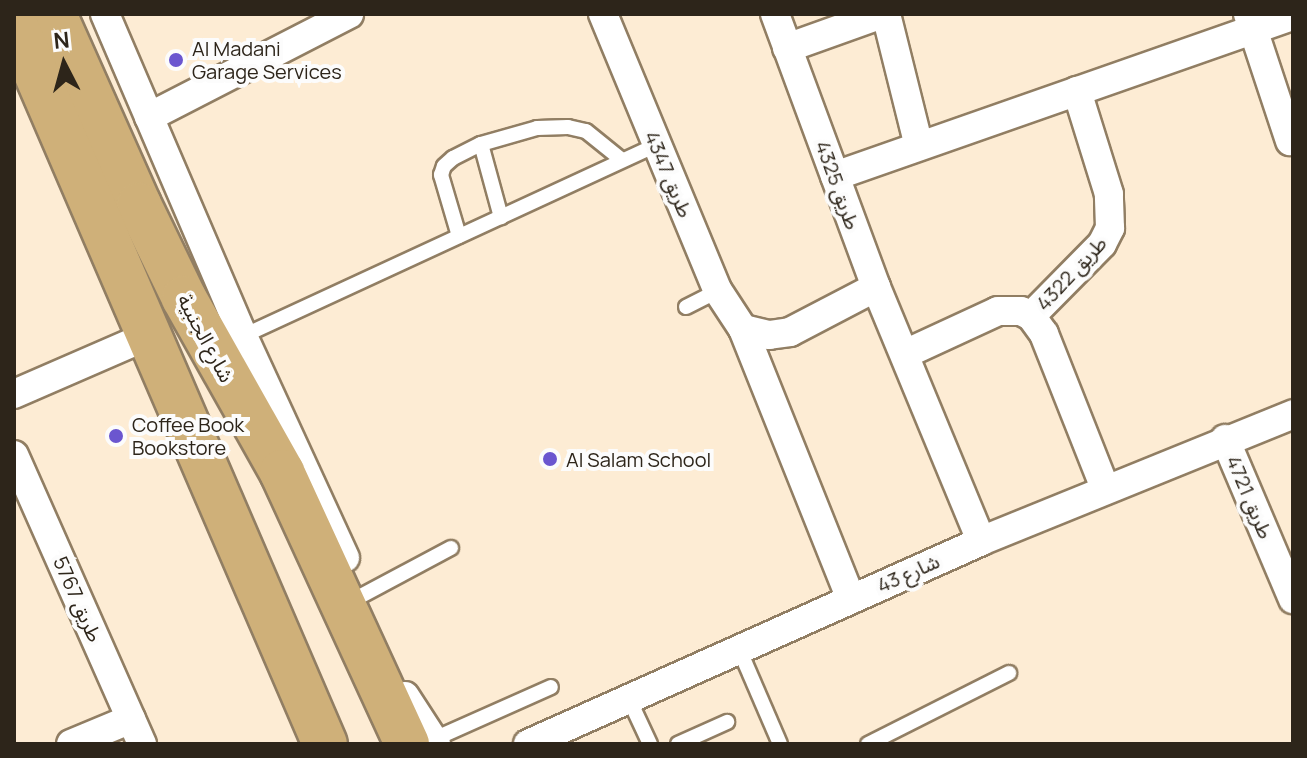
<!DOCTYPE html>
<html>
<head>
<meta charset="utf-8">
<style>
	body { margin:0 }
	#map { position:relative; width:1307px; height:758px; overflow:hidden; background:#fdecd4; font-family:Manrope,"Noto Sans Arabic",sans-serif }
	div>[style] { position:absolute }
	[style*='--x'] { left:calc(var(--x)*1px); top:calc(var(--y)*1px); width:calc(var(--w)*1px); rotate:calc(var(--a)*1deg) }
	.roads { filter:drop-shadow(2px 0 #917e63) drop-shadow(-2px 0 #917e63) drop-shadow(0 2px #917e63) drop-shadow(0 -2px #917e63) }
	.lane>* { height:14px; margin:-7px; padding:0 7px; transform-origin:7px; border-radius:7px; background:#fff }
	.street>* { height:28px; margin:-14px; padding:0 14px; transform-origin:14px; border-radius:14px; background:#fff }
	.primary>* { height:44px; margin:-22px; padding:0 22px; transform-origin:22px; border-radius:22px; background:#cfb079 }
	.dots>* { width:22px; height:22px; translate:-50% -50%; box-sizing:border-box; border:4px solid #fcfcfc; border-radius:50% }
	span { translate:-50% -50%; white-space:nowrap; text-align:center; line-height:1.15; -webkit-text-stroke:8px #fcfcfc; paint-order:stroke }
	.poi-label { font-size:20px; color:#2d251a }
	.left { translate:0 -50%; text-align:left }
	.street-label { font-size:20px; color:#2d251a }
	.frame { position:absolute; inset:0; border:16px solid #2d251a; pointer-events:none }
	.north { position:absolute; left:24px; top:24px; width:80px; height:80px; -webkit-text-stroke:6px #fcfcfc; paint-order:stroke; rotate:354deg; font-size:22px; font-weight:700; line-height:32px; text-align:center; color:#2d251a }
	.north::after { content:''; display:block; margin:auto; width:28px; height:36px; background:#2d251a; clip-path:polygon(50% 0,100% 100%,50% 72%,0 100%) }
</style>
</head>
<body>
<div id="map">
	<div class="roads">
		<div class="lane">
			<i style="--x:481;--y:144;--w:76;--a:74.7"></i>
			<i style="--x:459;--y:236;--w:64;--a:-106.4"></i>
			<i style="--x:441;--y:175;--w:9;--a:-72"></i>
			<i style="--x:444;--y:166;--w:12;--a:-42"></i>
			<i style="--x:453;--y:158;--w:31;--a:-27"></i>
			<i style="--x:481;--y:144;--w:58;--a:-15.9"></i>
			<i style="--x:537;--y:128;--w:31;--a:-2"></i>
			<i style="--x:568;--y:127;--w:18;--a:13"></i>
			<i style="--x:586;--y:131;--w:46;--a:38.9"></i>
			<i style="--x:686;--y:307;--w:36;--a:-27"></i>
			<i style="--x:243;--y:336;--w:456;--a:-24.8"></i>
			<i style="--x:361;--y:596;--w:102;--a:-28.1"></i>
			<i style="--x:740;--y:651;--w:101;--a:66.7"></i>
			<i style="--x:629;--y:699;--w:50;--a:65"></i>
			<i style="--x:432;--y:740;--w:130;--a:-24"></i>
			<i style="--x:678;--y:744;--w:54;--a:-24.2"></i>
			<i style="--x:868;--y:744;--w:158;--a:-26.7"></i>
		</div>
		<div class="street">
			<i style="--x:105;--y:14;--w:350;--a:66.8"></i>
			<i style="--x:243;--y:336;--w:244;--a:65.3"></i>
			<i style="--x:603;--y:14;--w:300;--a:67.5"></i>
			<i style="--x:718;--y:291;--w:45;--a:56.7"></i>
			<i style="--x:743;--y:329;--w:291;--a:68.2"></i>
			<i style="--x:775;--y:14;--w:291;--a:69.7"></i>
			<i style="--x:876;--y:287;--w:275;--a:67.5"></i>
			<i style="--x:886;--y:14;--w:136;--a:76"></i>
			<i style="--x:1248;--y:14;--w:134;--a:71.7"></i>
			<i style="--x:787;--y:48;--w:101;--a:-19.7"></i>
			<i style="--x:149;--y:117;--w:225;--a:-27.2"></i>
			<i style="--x:835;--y:176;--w:485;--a:-19.3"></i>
			<i style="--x:1031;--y:316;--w:101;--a:-45.4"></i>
			<i style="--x:1102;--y:244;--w:18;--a:-63"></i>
			<i style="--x:1110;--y:228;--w:34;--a:-92"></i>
			<i style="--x:1109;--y:194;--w:108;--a:-107.3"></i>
			<i style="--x:743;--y:329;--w:27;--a:13"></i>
			<i style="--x:769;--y:335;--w:21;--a:-8"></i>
			<i style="--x:790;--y:332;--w:97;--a:-27.6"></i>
			<i style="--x:905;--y:354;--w:102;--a:-24.8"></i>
			<i style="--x:998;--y:311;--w:23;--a:0"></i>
			<i style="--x:1021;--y:311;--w:11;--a:27"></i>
			<i style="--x:1031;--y:316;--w:22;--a:54"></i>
			<i style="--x:1044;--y:334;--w:166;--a:68.4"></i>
			<i style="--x:14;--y:394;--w:148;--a:-23.5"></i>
			<i style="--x:1225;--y:439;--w:174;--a:67"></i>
			<i style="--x:14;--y:455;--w:316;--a:66.1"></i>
			<i style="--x:405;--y:696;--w:57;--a:57.1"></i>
			<i style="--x:71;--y:744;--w:65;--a:-22.6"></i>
			<i style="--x:528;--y:744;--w:496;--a:-24.1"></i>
			<i style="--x:981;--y:541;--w:337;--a:-22.1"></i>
		</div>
		<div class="primary">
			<i style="--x:54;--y:14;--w:209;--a:66"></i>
			<i style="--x:139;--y:205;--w:103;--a:64.2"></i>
			<i style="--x:184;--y:298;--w:200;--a:60.6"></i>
			<i style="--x:282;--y:472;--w:299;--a:65.3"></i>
			<i style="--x:14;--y:22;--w:786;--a:66.7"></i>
		</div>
	</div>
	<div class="dots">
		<i style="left:176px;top:60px;background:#6b56cf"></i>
		<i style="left:116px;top:436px;background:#6b56cf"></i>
		<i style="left:550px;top:459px;background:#6b56cf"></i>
	</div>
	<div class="poi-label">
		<span class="left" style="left:192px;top:60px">Al Madani<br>Garage Services</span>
		<span class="left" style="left:132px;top:436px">Coffee Book<br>Bookstore</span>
		<span class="left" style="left:566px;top:459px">Al Salam School</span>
	</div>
	<div class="street-label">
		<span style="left:669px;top:174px;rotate:67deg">طريق 4347</span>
		<span style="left:838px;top:185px;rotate:70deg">طريق 4325</span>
		<span style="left:1071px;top:273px;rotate:-47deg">طريق 4322</span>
		<span style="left:206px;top:338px;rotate:62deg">شارع الجنبية</span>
		<span style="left:1250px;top:497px;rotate:67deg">طريق 4721</span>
		<span style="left:908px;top:573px;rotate:-24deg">شارع 43</span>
		<span style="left:78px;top:599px;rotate:66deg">طريق 5767</span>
	</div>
	<div class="frame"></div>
	<div class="north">N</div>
</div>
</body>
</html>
